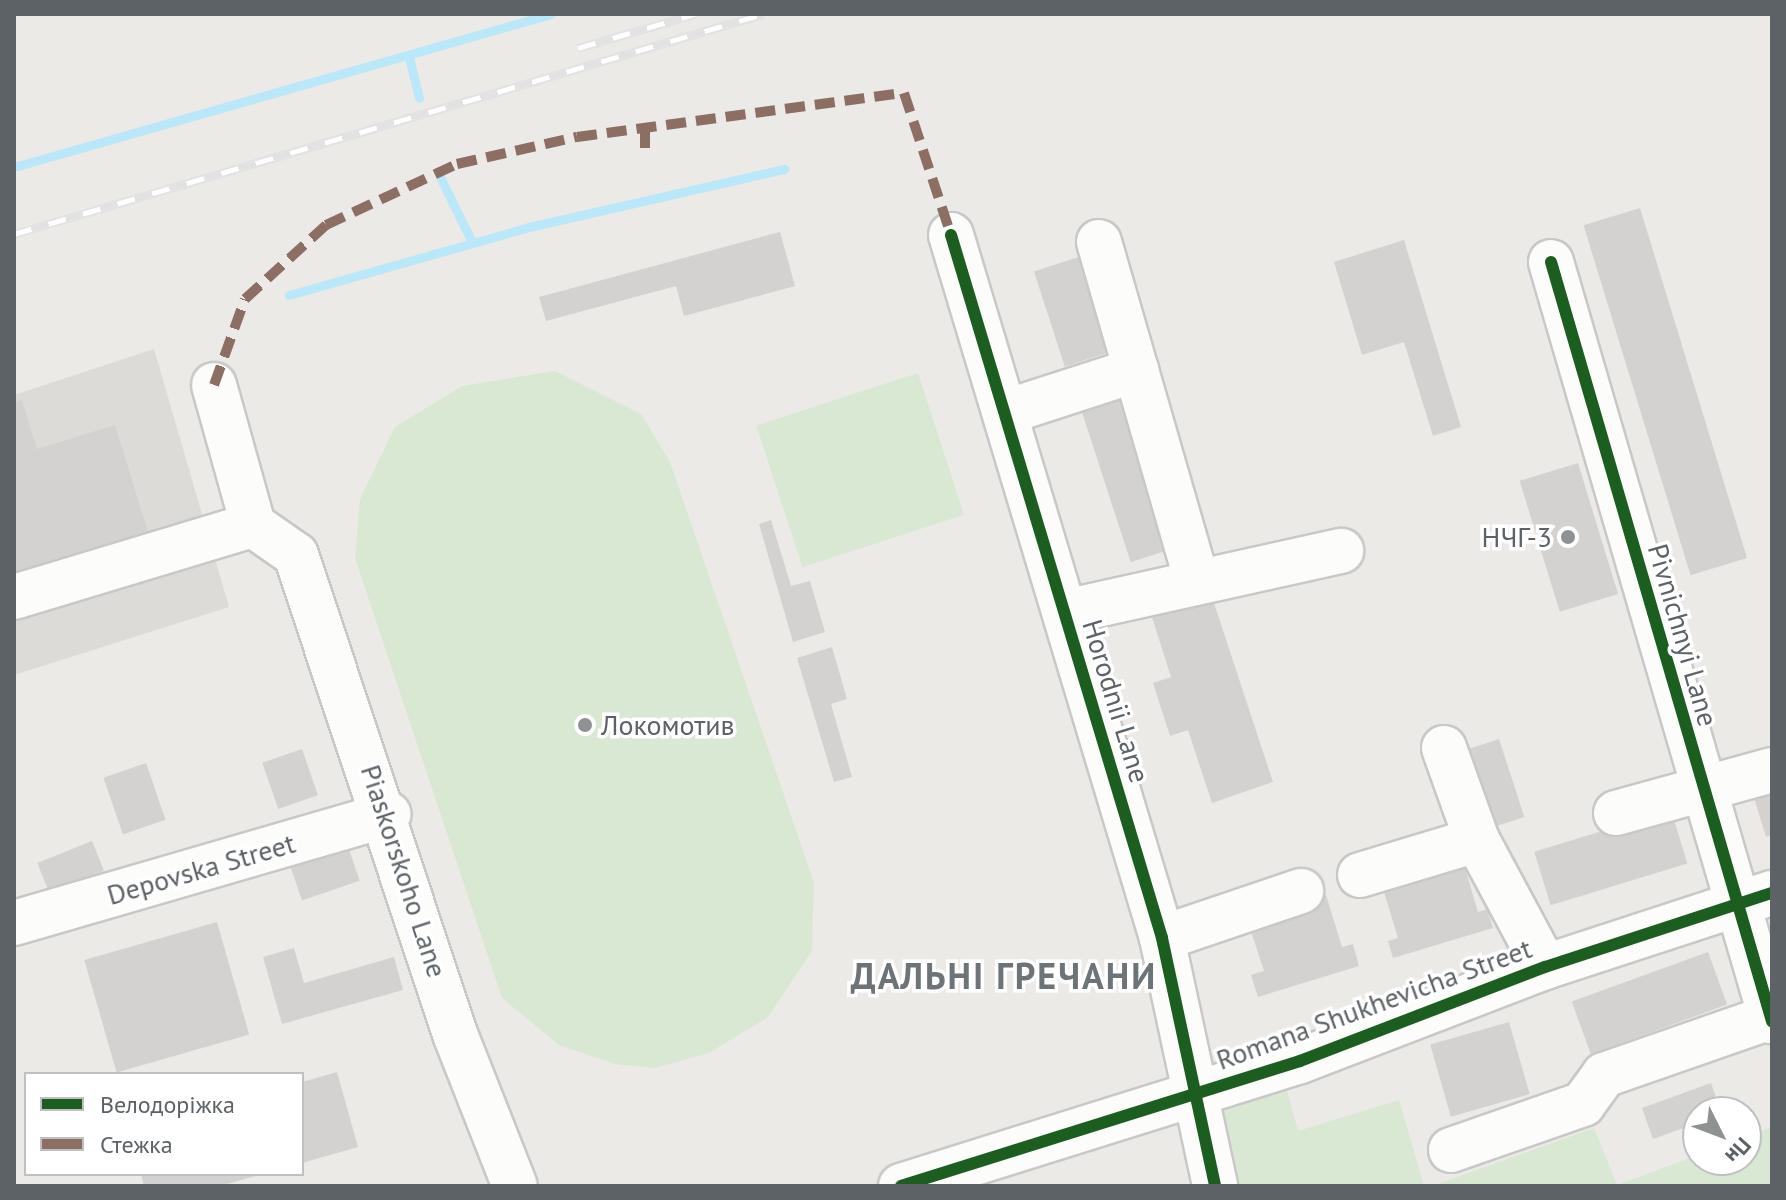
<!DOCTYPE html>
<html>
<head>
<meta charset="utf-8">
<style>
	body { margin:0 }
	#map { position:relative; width:1786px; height:1200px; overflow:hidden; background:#eceae7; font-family:"PT Sans",sans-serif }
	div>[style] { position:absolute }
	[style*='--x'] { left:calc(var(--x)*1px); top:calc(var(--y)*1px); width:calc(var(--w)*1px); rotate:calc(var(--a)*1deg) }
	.industrial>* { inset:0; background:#dddbd8 }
	.green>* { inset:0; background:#d8e8d2; transform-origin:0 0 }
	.stream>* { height:9px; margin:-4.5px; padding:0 4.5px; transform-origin:4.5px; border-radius:4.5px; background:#bae8f8 }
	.building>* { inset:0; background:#d4d2d1; transform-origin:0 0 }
	.roads { filter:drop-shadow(2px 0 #c8c8c8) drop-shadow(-2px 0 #c8c8c8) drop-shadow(0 2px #c8c8c8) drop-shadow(0 -2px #c8c8c8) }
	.minor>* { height:44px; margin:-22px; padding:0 22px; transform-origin:22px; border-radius:22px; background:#fcfcfb }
	.rail>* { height:9px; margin-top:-4.5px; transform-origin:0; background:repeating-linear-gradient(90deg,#fff 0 18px,#e3e2e2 0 36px); box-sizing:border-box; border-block:2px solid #e3e2e2 }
	.quiet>* { height:10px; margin-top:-5px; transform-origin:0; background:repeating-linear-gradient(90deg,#8d6e63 0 20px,transparent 0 30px) }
	.cycleway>* { height:12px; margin:-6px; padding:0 6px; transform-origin:6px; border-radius:6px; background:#1b5e20 }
	.dots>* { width:22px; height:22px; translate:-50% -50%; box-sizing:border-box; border:4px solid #fff; border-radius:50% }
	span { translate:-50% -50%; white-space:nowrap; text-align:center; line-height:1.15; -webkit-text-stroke:7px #fff; paint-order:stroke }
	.poi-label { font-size:28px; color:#5c6265 }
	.right { translate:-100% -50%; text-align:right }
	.left { translate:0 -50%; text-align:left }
	.street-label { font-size:28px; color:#5c6265 }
	.district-label { font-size:36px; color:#6d7477; font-weight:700; letter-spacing:2px }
	.frame { position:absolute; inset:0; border:16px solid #5c6265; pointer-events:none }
	.legend { position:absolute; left:24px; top:1072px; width:280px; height:104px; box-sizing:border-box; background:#fff; border:2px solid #bec0c1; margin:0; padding:10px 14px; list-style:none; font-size:24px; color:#5c6265 }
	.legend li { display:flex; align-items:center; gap:16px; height:40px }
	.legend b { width:40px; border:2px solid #bec0c1 }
	.north { position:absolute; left:1682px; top:1096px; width:80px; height:80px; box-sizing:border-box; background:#fff; border:2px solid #bec0c1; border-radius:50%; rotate:132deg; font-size:22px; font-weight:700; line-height:32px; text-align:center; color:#5c6265 }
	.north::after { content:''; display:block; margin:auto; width:28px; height:36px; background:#8e9292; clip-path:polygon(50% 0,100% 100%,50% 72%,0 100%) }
</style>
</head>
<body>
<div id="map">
	<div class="industrial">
		<i style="clip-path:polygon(154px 349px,229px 607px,14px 675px,14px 395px)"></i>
	</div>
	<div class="green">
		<i style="clip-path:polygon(555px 371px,641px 414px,670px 462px,814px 883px,812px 951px,768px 1017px,709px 1053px,655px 1068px,615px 1064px,559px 1045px,502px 998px,355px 558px,360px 499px,395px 427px,462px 386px)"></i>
		<i style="left:918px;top:373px;width:149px;height:170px;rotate:72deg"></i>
		<i style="clip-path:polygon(1284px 1080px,1298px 1131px,1399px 1100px,1424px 1186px,1229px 1186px,1208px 1104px)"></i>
		<i style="clip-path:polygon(1772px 1127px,1772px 1186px,1432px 1186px,1594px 1128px,1617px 1185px,1698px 1155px,1746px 1160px,1746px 1137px)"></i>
	</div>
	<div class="stream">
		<i style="--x:409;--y:57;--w:42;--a:76.3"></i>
		<i style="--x:14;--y:167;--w:558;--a:-15.9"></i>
		<i style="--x:441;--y:179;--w:70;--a:63.8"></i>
		<i style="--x:289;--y:295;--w:249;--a:-15.8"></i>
		<i style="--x:529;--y:227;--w:262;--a:-12.8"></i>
	</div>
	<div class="building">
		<i style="left:1640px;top:208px;width:366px;height:59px;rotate:73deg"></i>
		<i style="clip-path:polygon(780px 232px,795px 286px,684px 316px,676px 286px,546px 321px,539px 297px)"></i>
		<i style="clip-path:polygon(1404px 240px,1461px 427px,1433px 436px,1404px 342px,1362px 355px,1334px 262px)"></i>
		<i style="left:1091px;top:253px;width:100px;height:60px;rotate:72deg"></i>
		<i style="left:1133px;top:388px;width:165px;height:56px;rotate:72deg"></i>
		<i style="clip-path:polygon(22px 400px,37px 449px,115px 425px,149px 535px,14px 577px,14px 402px)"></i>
		<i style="left:1578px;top:463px;width:137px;height:61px;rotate:73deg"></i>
		<i style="clip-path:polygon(771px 520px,791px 586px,810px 581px,825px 632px,793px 642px,759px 524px)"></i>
		<i style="clip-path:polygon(1209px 588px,1273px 782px,1212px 803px,1188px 730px,1170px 736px,1153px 683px,1171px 677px,1149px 608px)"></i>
		<i style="clip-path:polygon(832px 647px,847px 699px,831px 704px,852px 777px,834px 782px,797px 658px)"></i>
		<i style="left:1499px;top:739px;width:82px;height:33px;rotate:72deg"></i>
		<i style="left:302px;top:749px;width:49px;height:42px;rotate:71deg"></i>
		<i style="left:146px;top:763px;width:60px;height:45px;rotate:71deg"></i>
		<i style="clip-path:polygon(1772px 782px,1772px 835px,1766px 837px,1751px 788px)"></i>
		<i style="left:1671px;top:810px;width:56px;height:143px;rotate:73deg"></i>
		<i style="left:92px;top:841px;width:32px;height:59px;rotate:68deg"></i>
		<i style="left:346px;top:841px;width:42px;height:61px;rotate:71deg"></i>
		<i style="clip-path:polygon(1462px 858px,1478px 912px,1487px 909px,1493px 928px,1393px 958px,1388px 941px,1398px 938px,1381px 882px)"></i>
		<i style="clip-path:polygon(1326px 895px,1342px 947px,1353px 944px,1359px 966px,1258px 997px,1251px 975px,1264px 971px,1247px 919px)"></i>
		<i style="left:217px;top:922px;width:117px;height:138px;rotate:74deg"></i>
		<i style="clip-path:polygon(294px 948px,304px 983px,394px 957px,403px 990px,282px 1024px,263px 957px)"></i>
		<i style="left:1708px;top:952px;width:56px;height:145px;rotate:70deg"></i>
		<i style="left:1509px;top:1022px;width:75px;height:82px;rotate:74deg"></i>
		<i style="clip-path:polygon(337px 1072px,358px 1147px,302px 1163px,302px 1082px)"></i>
		<i style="clip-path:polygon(1711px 1083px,1721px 1112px,1698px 1112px,1698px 1123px,1653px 1139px,1642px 1108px)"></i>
		<i style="clip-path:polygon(141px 1174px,259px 1174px,259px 1175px,220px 1186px,144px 1186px)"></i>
	</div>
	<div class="roads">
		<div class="minor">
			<i style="--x:951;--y:235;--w:734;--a:73.29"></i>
			<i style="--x:1162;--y:938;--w:254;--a:77.9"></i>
			<i style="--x:1099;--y:242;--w:353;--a:73.9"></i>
			<i style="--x:1551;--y:262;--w:791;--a:73.77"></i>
			<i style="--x:214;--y:385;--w:145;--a:74.4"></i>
			<i style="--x:1006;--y:412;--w:137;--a:-17.9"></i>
			<i style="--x:14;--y:597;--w:250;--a:-16.8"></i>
			<i style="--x:253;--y:525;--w:52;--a:34.9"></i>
			<i style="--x:296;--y:555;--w:505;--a:71.64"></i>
			<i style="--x:455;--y:1034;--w:163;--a:68.5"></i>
			<i style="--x:1065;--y:612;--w:283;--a:-12.5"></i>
			<i style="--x:1444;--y:748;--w:98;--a:70.3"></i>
			<i style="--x:1477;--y:840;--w:144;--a:61.8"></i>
			<i style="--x:1616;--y:813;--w:162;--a:-15.4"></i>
			<i style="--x:1360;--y:875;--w:122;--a:-16.7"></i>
			<i style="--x:14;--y:923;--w:390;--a:-16.2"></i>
			<i style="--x:1162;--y:938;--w:147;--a:-18.7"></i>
			<i style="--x:1451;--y:1150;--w:140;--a:-19.2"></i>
			<i style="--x:1583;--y:1104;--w:36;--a:-54"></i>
			<i style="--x:1604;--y:1075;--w:177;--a:-19.2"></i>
			<i style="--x:901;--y:1186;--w:418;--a:-17.4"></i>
			<i style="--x:1300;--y:1061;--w:262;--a:-21"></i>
			<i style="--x:1545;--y:967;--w:239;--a:-18.1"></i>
		</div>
	</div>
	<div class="rail">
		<i style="--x:578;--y:48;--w:122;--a:-16.2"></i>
		<i style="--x:14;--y:234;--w:781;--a:-16.37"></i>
	</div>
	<div class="quiet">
		<i style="--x:645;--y:148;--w:23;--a:-90"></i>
		<i style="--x:214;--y:385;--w:91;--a:-70.2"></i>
		<i style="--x:245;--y:299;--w:110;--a:-42.4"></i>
		<i style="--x:326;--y:225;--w:145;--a:-25"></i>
		<i style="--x:457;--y:164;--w:123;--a:-12.7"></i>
		<i style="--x:577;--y:137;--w:330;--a:-7.7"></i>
		<i style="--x:904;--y:93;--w:150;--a:71.7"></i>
	</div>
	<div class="cycleway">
		<i style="--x:951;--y:235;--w:734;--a:73.29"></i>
		<i style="--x:1162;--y:938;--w:254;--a:77.9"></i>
		<i style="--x:1551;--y:262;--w:791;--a:73.77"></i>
		<i style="--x:901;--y:1186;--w:418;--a:-17.4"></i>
		<i style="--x:1300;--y:1061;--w:262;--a:-21"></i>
		<i style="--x:1545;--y:967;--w:239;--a:-18.1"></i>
	</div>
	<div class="dots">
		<i style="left:1568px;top:537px;background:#8e9292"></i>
		<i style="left:585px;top:725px;background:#8e9292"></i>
	</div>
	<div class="poi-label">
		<span class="right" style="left:1552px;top:537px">НЧГ-3</span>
		<span class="left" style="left:601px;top:725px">Локомотив</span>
	</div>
	<div class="street-label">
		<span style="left:1683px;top:635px;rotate:74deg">Pivnichnyi Lane</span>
		<span style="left:1116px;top:701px;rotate:73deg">Horodnii Lane</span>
		<span style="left:201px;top:869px;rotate:-16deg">Depovska Street</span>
		<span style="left:404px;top:871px;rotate:72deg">Piaskorskoho Lane</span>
		<span style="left:1374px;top:1004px;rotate:-20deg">Romana Shukhevicha Street</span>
	</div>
	<div class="district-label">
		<span style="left:1004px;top:976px">ДАЛЬНІ ГРЕЧАНИ</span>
	</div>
	<div class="frame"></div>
	<ul class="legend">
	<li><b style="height:10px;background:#1b5e20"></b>Велодоріжка</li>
	<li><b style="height:10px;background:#8d6e63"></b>Стежка</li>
	</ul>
	<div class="north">Пн</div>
</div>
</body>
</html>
